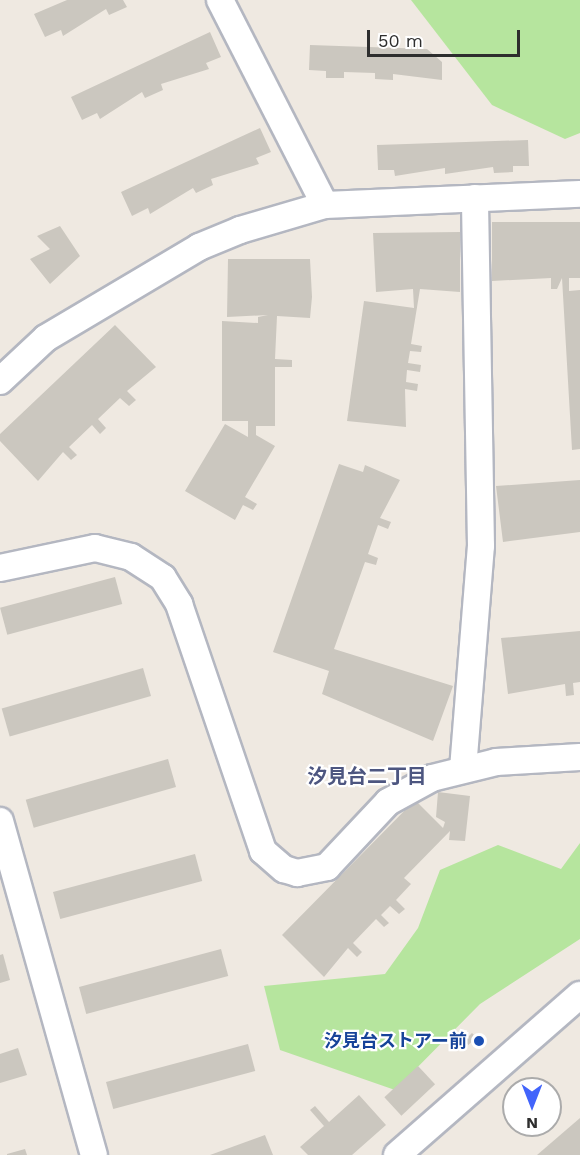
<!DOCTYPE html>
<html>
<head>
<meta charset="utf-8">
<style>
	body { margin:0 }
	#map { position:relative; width:580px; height:1155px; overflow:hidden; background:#efe9e1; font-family:"Work Sans","Noto Sans JP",sans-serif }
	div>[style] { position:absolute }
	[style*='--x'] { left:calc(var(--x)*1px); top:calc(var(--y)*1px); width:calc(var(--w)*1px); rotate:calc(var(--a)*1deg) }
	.green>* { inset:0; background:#b6e59e }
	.building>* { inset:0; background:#cbc7bf; transform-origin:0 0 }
	.roads { filter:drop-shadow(2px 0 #b4b7c1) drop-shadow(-2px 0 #b4b7c1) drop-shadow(0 2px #b4b7c1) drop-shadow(0 -2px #b4b7c1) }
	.minor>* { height:26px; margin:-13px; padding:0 13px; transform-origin:13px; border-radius:13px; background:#fff }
	.dots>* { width:16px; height:16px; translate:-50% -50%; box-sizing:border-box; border:3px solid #fff; border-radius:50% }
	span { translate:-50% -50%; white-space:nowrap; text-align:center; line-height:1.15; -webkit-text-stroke:4.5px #fff; paint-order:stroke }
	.transit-label { font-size:18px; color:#164399; font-weight:700 }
	.right { translate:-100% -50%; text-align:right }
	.neighbourhood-label { font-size:20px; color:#4d5680; font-weight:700 }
	.north { position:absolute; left:502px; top:1077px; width:60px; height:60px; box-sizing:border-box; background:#fff; border:2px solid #ababab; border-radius:50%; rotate:180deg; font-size:16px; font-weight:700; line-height:24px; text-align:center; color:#2e2e2e }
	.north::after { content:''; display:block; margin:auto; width:21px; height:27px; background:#4264fb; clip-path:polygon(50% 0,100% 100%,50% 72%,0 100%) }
	.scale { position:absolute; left:367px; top:30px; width:153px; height:27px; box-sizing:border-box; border:3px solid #2e2e2e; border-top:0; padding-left:8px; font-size:18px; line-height:21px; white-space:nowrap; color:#2e2e2e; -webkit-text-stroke:4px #fff; paint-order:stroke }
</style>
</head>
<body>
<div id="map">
	<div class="green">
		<i style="clip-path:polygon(411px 0,580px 0,580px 133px,565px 139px,492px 105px)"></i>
		<i style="clip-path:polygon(580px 843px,580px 939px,480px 1004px,395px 1090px,280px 1050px,264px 986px,385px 974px,418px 928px,440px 870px,498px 845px,561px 869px)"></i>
	</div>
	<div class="building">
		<i style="clip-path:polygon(67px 0,123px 0,127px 7px,109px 15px,106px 9px,63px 36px,61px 30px,45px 37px,34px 14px)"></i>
		<i style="clip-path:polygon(210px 32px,221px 57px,206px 63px,209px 69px,161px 84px,163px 90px,145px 98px,142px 92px,100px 119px,97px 113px,82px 120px,71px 97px)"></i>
		<i style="clip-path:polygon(310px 45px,427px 49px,442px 62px,442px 80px,393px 74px,393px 80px,375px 79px,375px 73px,344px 72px,344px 78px,326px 78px,326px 71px,309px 70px)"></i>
		<i style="clip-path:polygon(260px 128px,271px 152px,256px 158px,259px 164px,211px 179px,213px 185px,196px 193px,193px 188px,150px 214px,148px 208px,132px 216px,121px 192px)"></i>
		<i style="clip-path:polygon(528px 140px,529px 166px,513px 166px,513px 172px,494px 173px,493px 167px,445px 174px,445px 168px,395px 176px,394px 170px,378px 170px,377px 145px)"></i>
		<i style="clip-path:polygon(492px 222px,580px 222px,580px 278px,569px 278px,569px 291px,580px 290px,580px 449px,572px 450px,562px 278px,557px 289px,551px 289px,551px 278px,492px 281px)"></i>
		<i style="clip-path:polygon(60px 226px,80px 256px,50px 284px,30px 259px,50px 249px,37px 236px)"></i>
		<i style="clip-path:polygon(460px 232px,460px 292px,420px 289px,411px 344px,422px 346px,421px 352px,410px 351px,408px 363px,421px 365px,420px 372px,407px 370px,406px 382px,418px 384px,417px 391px,405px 389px,406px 427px,347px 421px,364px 301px,414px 308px,413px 289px,376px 292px,373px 233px)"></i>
		<i style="clip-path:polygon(228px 259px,310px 259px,312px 297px,310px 318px,277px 316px,275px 359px,292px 360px,292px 367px,275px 367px,275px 426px,256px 426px,256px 435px,275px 446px,245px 497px,257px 504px,253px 510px,243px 505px,235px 520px,185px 491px,225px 424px,248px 437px,248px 421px,222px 421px,222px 321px,258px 323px,258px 317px,268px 315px,227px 317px)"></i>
		<i style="clip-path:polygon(115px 325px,156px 367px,127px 391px,136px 400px,129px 406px,120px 398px,98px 419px,106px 428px,100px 434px,92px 425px,69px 447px,77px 455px,71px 460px,63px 452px,38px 481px,0 441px,0 434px)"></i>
		<i style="clip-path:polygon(339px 464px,363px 472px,365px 465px,400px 480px,380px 518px,391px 522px,388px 529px,378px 525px,368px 554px,378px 558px,376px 565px,365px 562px,334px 649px,453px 686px,433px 741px,322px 694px,329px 671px,273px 652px)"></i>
		<i style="clip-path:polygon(580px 480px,580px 532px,503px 542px,496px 486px)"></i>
		<i style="left:115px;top:577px;width:28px;height:119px;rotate:75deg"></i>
		<i style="clip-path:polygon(580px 631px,580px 682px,573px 683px,574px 695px,566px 696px,565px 684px,508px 694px,501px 638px)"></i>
		<i style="left:143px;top:668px;width:29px;height:147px;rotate:74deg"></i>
		<i style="left:168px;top:759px;width:29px;height:148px;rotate:74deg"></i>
		<i style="clip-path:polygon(438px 792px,470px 796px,465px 841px,449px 840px,450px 831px,404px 878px,411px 884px,396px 900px,405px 909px,399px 914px,390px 906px,381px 915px,389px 923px,384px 927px,376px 919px,353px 943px,362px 952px,357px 957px,348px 948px,324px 977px,282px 935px,415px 800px,443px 828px,445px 822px,436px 817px)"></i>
		<i style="left:195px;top:854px;width:28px;height:147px;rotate:75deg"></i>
		<i style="left:221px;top:949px;width:28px;height:147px;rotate:75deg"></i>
		<i style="clip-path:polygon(3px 954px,10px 980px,0 983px,0 955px)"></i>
		<i style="left:472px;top:1033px;width:6px;height:11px;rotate:45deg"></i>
		<i style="left:248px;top:1044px;width:28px;height:147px;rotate:75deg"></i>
		<i style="clip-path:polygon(18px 1048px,27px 1075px,0 1083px,0 1054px)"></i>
		<i style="left:418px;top:1066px;width:25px;height:46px;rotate:47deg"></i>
		<i style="clip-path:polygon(359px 1095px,386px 1125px,352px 1155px,308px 1155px,300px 1147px,324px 1126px,310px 1110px,315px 1106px,329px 1122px)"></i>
		<i style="clip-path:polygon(580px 1118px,580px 1155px,537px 1155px)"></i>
		<i style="clip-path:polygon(265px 1135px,273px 1155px,210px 1155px)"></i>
		<i style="clip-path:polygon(25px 1149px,27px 1155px,7px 1155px,7px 1154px)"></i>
	</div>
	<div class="roads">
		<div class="minor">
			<i style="--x:220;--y:0;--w:230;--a:62.9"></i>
			<i style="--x:0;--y:381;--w:63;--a:-43.1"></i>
			<i style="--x:46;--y:338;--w:178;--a:-30.7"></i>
			<i style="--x:199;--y:247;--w:44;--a:-22.5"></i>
			<i style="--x:240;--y:230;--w:89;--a:-16.4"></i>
			<i style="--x:325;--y:205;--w:255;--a:-2.5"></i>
			<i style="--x:0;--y:568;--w:97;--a:-11.9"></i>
			<i style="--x:95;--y:548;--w:37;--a:14"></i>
			<i style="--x:131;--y:557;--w:38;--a:33"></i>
			<i style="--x:163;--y:578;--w:31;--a:58"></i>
			<i style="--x:179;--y:604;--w:261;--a:71.2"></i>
			<i style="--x:263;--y:851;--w:28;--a:41"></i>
			<i style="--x:284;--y:869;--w:14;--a:17"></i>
			<i style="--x:297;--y:873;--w:31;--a:-11"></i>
			<i style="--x:327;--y:867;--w:89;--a:-46.8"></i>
			<i style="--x:388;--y:802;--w:50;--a:-28.6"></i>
			<i style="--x:432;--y:778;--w:66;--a:-14"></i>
			<i style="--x:496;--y:762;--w:84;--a:-3.4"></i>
			<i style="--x:463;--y:769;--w:224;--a:-85.4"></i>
			<i style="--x:481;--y:546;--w:348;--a:-91"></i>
			<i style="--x:0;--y:821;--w:347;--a:74.3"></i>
			<i style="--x:397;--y:1155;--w:243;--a:-41.2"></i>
		</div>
	</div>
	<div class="dots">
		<i style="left:479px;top:1041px;background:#1a4fb4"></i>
	</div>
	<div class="transit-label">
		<span class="right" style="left:467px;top:1041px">汐見台ストアー前</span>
	</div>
	<div class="neighbourhood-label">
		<span style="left:367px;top:776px">汐見台二丁目</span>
	</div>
	<div class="north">N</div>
	<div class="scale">50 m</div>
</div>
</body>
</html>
